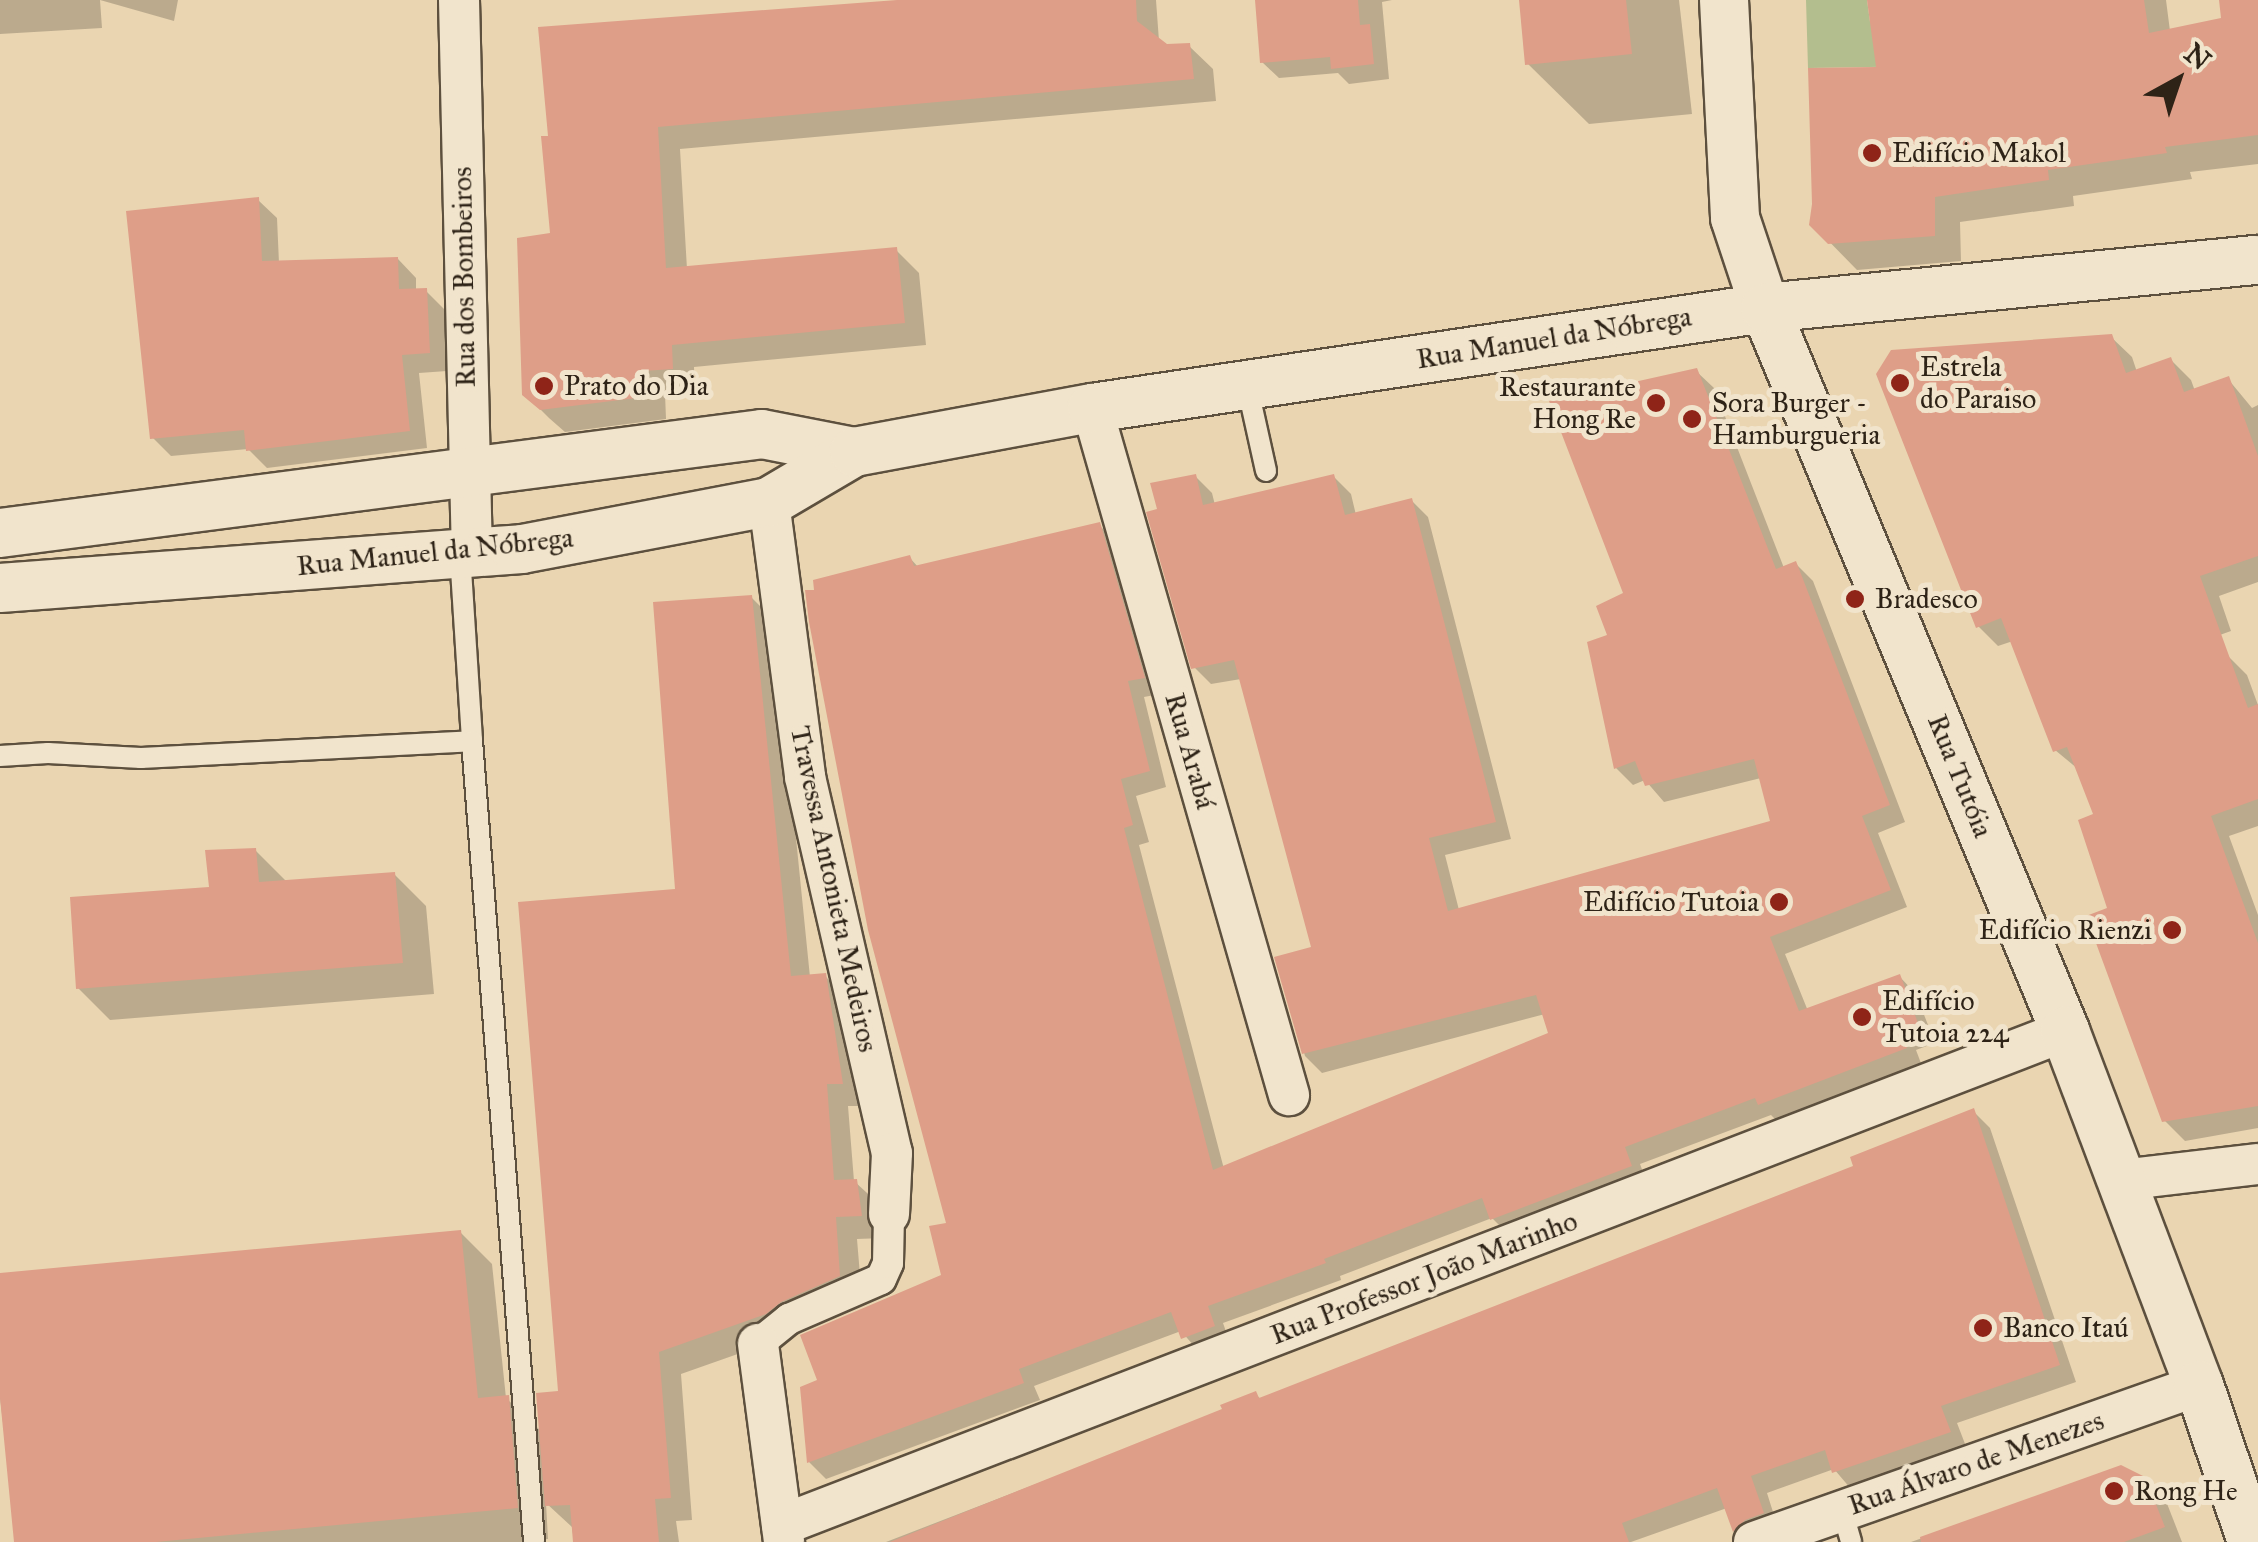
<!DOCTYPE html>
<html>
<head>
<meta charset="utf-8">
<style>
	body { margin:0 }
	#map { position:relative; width:2258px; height:1542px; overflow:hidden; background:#ead5b1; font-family:"IM FELL Great Primer",serif }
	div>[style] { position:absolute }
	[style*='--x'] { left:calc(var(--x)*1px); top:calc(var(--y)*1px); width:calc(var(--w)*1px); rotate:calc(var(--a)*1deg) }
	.green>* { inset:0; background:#b3be8e }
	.shadow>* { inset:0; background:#0003 }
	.building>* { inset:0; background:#de9e88 }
	.roads { filter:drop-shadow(2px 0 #5d503e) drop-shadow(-2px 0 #5d503e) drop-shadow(0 2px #5d503e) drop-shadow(0 -2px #5d503e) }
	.service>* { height:20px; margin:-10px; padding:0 10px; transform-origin:10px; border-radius:10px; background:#f1e4cc }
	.pedestrian>* { height:30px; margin:-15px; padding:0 15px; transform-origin:15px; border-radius:15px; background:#f1e4cc }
	.minor>* { height:40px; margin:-20px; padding:0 20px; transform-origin:20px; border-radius:20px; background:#f1e4cc }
	.tertiary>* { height:48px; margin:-24px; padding:0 24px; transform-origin:24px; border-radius:24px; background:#f1e4cc }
	.dots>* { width:28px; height:28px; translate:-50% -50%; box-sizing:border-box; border:5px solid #f1e4cc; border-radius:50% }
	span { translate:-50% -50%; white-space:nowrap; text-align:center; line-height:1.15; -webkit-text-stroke:10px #f1e4cc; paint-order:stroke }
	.poi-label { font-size:28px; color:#2e2317 }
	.left { translate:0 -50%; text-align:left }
	.right { translate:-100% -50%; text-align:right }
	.street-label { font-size:28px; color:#2e2317 }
	.north { position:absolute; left:2128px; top:30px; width:100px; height:100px; -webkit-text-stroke:8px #f1e4cc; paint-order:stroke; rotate:40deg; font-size:28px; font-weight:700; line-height:40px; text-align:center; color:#2e2317 }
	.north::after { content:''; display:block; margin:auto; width:35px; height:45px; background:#2e2317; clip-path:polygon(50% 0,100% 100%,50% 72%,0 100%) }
</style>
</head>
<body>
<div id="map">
	<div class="green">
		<i style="clip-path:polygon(1806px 0,1867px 0,1870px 22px,1929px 66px,1808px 68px)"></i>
	</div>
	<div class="shadow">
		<i style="clip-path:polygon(0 0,178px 0,174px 21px,100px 0,102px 28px,0 34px)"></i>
		<i style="clip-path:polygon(933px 0,1156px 0,1159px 41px,1166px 47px,1189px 46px,1213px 69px,1216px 101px,680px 149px,687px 269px,896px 250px,919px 273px,926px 345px,694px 367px,695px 391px,665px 393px,666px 419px,565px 432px,549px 418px,525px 394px,552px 236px,543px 139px)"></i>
		<i style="clip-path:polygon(1257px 0,1392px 0,1382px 2px,1389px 79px,1349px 84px,1338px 73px,1279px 78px,1262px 62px)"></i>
		<i style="clip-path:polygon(1521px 0,1679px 0,1692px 114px,1589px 124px,1528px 64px)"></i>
		<i style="clip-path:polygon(1870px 0,2166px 0,2170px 31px,2224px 20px,2221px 0,2258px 0,2258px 164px,2190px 172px,2192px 179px,2073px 196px,2074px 206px,1960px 222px,1961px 261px,1857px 270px,1812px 224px,1878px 69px)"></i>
		<i style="clip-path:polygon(258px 200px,277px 218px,279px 263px,398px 259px,416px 278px,416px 291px,426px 291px,444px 309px,447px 371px,419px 373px,427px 448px,267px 468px,248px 449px,171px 456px,152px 437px)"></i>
		<i style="clip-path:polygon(2111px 337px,2132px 357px,2137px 372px,2171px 360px,2191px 380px,2195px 391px,2228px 379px,2252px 408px,2258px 405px,2258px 582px,2219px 596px,2231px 631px,2133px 666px,2227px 655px,2247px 675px,2258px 705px,2258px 826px,2229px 836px,2258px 915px,2258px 1128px,2185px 1141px,2165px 1121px,2096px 815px,2078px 769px,2055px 750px,2013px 641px,1998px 646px,1978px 626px)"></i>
		<i style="clip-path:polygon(1696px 371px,1714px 388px,1784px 568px,1796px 564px,1813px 581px,1905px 822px,1878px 833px,1907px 907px,1785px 954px,1808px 1011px,1899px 976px,1916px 994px,1935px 1043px,1916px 1050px,1922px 1066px,1777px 1121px,1771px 1115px,1640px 1164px,1647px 1183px,1510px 1236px,1492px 1218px,1340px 1276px,1341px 1280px,1223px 1323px,1230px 1343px,1201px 1354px,1181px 1331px,1034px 1386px,1040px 1400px,826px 1479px,809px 1462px,820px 1382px,944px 1276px,949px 1225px,909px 557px,919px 568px,1099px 525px,1116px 542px,1160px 694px,1144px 697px,1166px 787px,1136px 796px,1149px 842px,1139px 845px,1224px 1169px,1551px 1034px,1545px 1014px,1322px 1073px,1305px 1056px,1277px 959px,1314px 949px,1241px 679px,1211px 684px,1194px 667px,1160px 511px,1195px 476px,1212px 493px,1215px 505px,1334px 477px,1351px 494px,1356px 515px,1411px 500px,1428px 517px,1511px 839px,1445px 855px,1459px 910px,1773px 823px,1761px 778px,1664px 802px,1645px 780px,1633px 785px,1616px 768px,1610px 636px)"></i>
		<i style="clip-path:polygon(751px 597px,774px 620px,810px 977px,825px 976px,848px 999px,864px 1106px,848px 1106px,854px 1181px,879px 1204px,884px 1238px,857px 1239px,862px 1299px,789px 1336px,681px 1374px,692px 1520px,676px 1521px,679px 1542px,574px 1542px,572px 1527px,546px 1503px,548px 1539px,520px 1542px,17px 1542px,0 1397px,0 1275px,460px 1232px,492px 1264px,506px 1398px,542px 1432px,560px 1393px)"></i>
		<i style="clip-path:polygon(255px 850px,287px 882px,394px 874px,426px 906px,434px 994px,110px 1020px,78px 988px,211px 889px)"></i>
		<i style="clip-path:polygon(1973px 1111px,1990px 1128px,2076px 1382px,1957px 1423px,1967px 1449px,1851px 1489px,1834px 1469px,1767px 1493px,1779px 1531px,1747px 1542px,1735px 1531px,1727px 1508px,1631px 1542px,886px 1542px,1225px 1411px,1255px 1394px,1262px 1400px,1857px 1167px)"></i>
		<i style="clip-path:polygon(2121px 1468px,2144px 1480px,2166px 1501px,2182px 1542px,1911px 1542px)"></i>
	</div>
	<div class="building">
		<i style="clip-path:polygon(897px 0,1136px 0,1137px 21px,1167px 44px,1190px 43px,1194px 79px,658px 127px,666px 268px,897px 247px,905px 323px,672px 345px,673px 369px,643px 371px,644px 397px,540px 410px,522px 395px,517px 238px,550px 233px,541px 136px,548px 136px,538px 27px)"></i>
		<i style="clip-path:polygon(1255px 0,1358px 0,1360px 25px,1370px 24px,1374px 64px,1331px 69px,1330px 57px,1260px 63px)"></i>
		<i style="clip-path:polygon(1519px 0,1626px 0,1632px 54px,1525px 65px)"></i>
		<i style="clip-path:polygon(1867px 0,2144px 0,2149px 33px,2221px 18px,2219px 0,2258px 0,2258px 135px,2165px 147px,2167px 153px,2048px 170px,2049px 180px,1935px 197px,1935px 236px,1828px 244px,1809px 225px,1812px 204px,1808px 68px,1876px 67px)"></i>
		<i style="clip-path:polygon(259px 197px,262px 261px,398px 257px,399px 289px,427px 288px,430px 353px,402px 355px,410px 431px,246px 451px,244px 430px,150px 439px,126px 211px)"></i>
		<i style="clip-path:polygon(2112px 334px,2126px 373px,2171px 357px,2184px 392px,2229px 376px,2258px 456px,2258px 556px,2200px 576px,2248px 708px,2258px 704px,2258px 799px,2211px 816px,2258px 943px,2258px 1106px,2162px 1122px,2086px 916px,2107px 908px,2078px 820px,2093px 814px,2067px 747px,2053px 752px,2001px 618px,1976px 628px,1876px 374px,1891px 350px)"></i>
		<i style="clip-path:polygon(1697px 368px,1776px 569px,1796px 561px,1890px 805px,1862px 816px,1891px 890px,1770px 937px,1799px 1011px,1900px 974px,1919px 1026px,1901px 1033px,1907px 1048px,1758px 1105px,1755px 1098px,1625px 1147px,1632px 1166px,1490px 1220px,1482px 1198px,1324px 1259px,1326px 1263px,1208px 1306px,1215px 1326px,1181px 1339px,1171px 1312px,1019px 1369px,1024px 1383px,807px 1463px,800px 1387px,817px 1380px,800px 1335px,941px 1275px,929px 1226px,946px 1223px,868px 930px,809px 622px,805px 590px,814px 590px,813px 580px,910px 555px,914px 566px,1100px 522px,1145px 678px,1128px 681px,1150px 771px,1121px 779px,1133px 825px,1124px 828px,1213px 1170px,1548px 1033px,1536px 995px,1302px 1054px,1274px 957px,1311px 947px,1234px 660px,1191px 669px,1146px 512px,1157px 509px,1150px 483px,1196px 474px,1203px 505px,1334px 474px,1345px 515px,1412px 498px,1496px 822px,1429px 838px,1448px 911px,1770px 821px,1754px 759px,1645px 786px,1635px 761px,1614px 769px,1587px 642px,1607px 635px,1596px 606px,1623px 593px,1549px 401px)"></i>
		<i style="clip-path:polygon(752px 595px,791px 976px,826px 973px,843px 1084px,827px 1084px,834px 1180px,857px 1179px,862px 1216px,836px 1217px,840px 1276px,781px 1302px,766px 1314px,659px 1352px,671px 1498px,655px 1499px,659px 1542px,573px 1542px,570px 1505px,545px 1506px,536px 1393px,558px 1391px,518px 902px,675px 889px,653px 602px)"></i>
		<i style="clip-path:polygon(256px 848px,259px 882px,395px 872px,403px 963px,76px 989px,70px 897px,209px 887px,205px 850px)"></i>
		<i style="clip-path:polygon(1974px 1108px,2060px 1365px,1941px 1406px,1951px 1432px,1832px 1473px,1825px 1450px,1751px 1476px,1764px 1513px,1745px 1520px,1733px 1532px,1717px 1488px,1622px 1523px,1629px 1542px,890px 1542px,1222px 1409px,1220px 1405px,1256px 1391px,1259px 1398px,1853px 1166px,1850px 1157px)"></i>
		<i style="clip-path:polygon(461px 1230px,478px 1398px,509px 1395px,518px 1508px,156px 1542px,14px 1542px,0 1398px,0 1273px)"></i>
		<i style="clip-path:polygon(2121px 1465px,2145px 1477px,2165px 1527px,2124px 1542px,1921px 1542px,1920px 1537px)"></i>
	</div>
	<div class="roads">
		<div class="service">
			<i style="--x:1247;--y:385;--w:88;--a:77.5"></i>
			<i style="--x:460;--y:554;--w:187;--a:86.3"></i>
			<i style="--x:0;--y:756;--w:48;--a:-3.6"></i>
			<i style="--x:48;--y:753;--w:93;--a:3.1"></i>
			<i style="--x:141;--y:758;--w:331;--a:-2.9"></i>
			<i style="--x:472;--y:741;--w:803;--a:85.57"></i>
			<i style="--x:1842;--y:1510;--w:33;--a:74"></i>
		</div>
		<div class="pedestrian">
			<i style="--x:758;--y:1344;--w:40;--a:-39"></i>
			<i style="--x:789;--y:1319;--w:100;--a:-23.5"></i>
			<i style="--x:881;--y:1279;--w:17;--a:-66"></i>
			<i style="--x:888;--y:1263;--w:49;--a:-88.8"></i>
		</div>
		<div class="minor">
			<i style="--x:459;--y:0;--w:554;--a:88.66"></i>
			<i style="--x:1092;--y:408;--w:715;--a:74"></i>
			<i style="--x:769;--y:502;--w:277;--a:82.5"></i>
			<i style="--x:805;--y:777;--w:386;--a:77"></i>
			<i style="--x:892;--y:1153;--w:61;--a:92.8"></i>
			<i style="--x:2121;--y:1180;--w:138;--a:-6.7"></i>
			<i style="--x:758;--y:1344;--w:200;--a:82.5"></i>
			<i style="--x:782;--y:1525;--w:1375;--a:-21.06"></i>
			<i style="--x:1754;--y:1542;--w:472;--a:-19.4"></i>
		</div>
		<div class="tertiary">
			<i style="--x:1724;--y:0;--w:218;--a:87.1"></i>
			<i style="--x:1735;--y:218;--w:95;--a:71.6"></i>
			<i style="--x:1765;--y:308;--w:783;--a:67.46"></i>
			<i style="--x:2065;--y:1031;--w:379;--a:69.3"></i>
			<i style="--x:2199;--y:1385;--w:166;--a:71.3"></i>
			<i style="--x:0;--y:533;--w:768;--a:-7.4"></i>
			<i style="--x:762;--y:434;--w:94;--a:11.1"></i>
			<i style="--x:0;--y:588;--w:523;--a:-4.27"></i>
			<i style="--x:522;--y:549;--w:251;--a:-10.8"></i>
			<i style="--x:769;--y:502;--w:99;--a:-30.5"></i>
			<i style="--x:854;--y:452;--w:242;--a:-10.5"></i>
			<i style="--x:1092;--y:408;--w:680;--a:-8.45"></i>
			<i style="--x:1765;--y:308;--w:495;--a:-5.6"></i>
		</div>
	</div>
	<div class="dots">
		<i style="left:1872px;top:153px;background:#8f2418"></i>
		<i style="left:1900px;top:383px;background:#8f2418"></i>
		<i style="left:544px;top:386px;background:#8f2418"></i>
		<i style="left:1656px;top:403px;background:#8f2418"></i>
		<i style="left:1692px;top:419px;background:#8f2418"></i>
		<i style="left:1855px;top:599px;background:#8f2418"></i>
		<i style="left:1779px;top:902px;background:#8f2418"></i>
		<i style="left:2172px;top:930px;background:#8f2418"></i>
		<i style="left:1862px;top:1017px;background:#8f2418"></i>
		<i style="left:1983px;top:1328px;background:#8f2418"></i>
		<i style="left:2114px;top:1491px;background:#8f2418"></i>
	</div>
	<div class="poi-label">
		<span class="left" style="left:1892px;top:153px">Edifício Makol</span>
		<span class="left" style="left:1920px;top:383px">Estrela<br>do Paraiso</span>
		<span class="left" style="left:564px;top:386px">Prato do Dia</span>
		<span class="right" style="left:1636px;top:403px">Restaurante<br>Hong Re</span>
		<span class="left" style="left:1712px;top:419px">Sora Burger -<br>Hamburgueria</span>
		<span class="left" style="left:1875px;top:599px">Bradesco</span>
		<span class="right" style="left:1759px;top:902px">Edifício Tutoia</span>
		<span class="right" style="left:2152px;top:930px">Edifício Rienzi</span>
		<span class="left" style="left:1882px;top:1017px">Edifício<br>Tutoia 224</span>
		<span class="left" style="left:2003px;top:1328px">Banco Itaú</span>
		<span class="left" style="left:2134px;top:1491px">Rong He</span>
	</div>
	<div class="street-label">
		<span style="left:464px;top:277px;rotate:-91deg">Rua dos Bombeiros</span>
		<span style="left:1554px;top:338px;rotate:-9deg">Rua Manuel da Nóbrega</span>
		<span style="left:435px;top:552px;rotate:-6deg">Rua Manuel da Nóbrega</span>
		<span style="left:1190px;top:751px;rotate:74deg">Rua Arabá</span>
		<span style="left:1960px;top:776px;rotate:68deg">Rua Tutóia</span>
		<span style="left:834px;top:889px;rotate:78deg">Travessa Antonieta Medeiros</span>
		<span style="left:1424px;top:1278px;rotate:-21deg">Rua Professor João Marinho</span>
		<span style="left:1976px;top:1463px;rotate:-19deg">Rua Álvaro de Menezes</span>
	</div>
	<div class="north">N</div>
</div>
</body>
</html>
